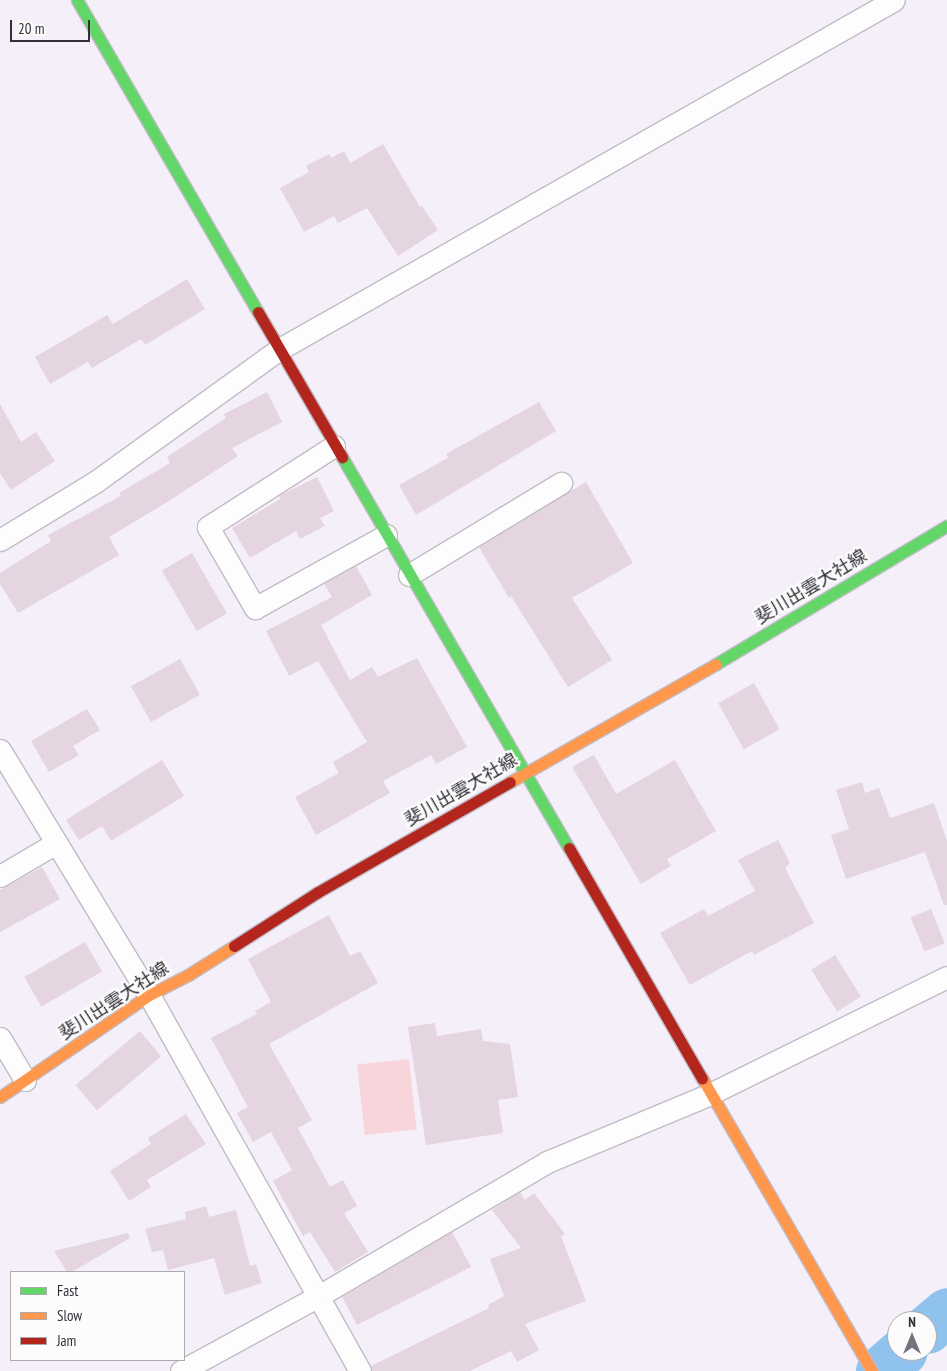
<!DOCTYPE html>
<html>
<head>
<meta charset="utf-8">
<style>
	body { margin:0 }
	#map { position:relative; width:947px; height:1371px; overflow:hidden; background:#f4eff9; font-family:"PT Sans Narrow","Noto Sans JP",sans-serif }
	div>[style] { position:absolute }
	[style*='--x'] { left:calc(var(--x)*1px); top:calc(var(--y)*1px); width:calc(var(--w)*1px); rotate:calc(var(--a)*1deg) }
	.green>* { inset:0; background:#f7d5da; transform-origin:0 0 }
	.river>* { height:49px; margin:-24.5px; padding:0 24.5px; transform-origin:24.5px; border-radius:24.5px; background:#8fc3ed }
	.building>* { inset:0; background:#e5d5e1; transform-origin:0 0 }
	.roads { filter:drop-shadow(1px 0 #c0bcc5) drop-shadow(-1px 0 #c0bcc5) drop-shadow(0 1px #c0bcc5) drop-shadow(0 -1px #c0bcc5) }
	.street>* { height:21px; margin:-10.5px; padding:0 10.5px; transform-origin:10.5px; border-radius:10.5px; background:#fdfdfe }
	.fast>* { height:11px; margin:-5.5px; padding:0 5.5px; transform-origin:5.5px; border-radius:5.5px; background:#63d668 }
	.slow>* { height:11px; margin:-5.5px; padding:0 5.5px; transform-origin:5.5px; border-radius:5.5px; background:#ff974d }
	.jam>* { height:11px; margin:-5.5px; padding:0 5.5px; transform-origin:5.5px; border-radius:5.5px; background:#b3261e }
	span { translate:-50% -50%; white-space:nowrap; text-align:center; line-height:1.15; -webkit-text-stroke:4.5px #fcfcfc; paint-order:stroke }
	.street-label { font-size:18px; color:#332f37 }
	.legend { position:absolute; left:10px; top:1271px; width:175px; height:90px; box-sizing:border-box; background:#fcfcfc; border:1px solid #acaaad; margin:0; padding:6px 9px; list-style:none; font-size:15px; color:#332f37 }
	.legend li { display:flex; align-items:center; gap:10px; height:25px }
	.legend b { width:25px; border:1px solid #acaaad }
	.north { position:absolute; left:887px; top:1311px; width:50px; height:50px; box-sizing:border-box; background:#fcfcfc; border:1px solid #acaaad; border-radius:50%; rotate:0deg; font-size:14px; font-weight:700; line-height:20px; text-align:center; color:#332f37 }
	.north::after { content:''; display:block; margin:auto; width:18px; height:22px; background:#77727b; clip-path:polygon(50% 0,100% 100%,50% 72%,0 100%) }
	.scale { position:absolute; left:10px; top:20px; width:80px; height:22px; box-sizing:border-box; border:2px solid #332f37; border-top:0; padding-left:6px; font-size:15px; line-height:18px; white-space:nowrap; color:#332f37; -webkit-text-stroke:4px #fcfcfc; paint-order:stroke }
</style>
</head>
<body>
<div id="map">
	<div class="green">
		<i style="left:409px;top:1059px;width:71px;height:52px;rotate:84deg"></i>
	</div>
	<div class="river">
		<i style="--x:927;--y:1329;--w:26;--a:-40"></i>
		<i style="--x:880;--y:1371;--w:30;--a:-41"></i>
	</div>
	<div class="building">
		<i style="clip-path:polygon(383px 144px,420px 207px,422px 206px,438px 230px,398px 256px,367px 208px,338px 223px,334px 216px,304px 232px,280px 188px,309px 172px,306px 166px,329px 154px,331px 158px,344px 151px,350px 163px)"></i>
		<i style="clip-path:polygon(187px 279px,205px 309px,145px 345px,141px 339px,92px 368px,88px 362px,50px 384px,35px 357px,107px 315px,113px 324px)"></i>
		<i style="clip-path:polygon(267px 392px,282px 422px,232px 448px,238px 456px,169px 501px,109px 537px,119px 555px,18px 613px,0 584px,0 573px,51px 541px,48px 535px,121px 496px,119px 493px,170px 463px,167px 457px,226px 418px,224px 414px)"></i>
		<i style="clip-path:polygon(539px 402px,556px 431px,416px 515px,399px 485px,448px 458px,446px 454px)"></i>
		<i style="clip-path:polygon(0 404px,21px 442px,36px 432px,55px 461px,11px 490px,0 473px)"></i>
		<i style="clip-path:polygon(317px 477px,334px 511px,320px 518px,325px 526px,300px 539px,296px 531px,250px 558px,232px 528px,280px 499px,279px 496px)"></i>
		<i style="clip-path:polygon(586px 482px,633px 563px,572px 598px,612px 660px,568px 687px,511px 596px,509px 598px,479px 547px)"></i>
		<i style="left:192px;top:553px;width:70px;height:35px;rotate:60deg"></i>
		<i style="clip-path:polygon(356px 566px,372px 595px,321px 625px,350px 680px,372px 667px,378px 677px,417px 658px,467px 747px,436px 764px,431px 755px,383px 781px,390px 793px,316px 835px,295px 797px,339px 773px,333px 762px,367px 742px,318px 661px,289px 676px,266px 631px,332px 597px,324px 584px)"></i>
		<i style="left:180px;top:659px;width:41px;height:56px;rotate:61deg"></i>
		<i style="left:754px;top:683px;width:53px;height:41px;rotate:61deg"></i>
		<i style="clip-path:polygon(87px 709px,100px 730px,73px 746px,79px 755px,49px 772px,31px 741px)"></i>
		<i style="clip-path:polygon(594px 755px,616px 794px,675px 760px,716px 831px,667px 859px,671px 866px,641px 884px,572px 767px)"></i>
		<i style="clip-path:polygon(162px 760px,184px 796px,111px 841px,102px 826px,79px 840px,66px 820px)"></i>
		<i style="clip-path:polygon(862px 782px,865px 793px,879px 788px,890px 818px,934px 803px,947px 841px,947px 905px,944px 905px,925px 852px,846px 879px,831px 835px,849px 829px,836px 790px)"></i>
		<i style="clip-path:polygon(778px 840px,790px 863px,785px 868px,814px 923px,754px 955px,752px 951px,690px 985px,660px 933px,704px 909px,708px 916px,755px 891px,738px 860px)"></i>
		<i style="clip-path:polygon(42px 867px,60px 899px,0 932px,0 890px)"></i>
		<i style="left:931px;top:909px;width:37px;height:22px;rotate:68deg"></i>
		<i style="clip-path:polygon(329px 915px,350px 956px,360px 951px,378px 983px,269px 1044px,312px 1120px,298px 1128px,330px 1187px,343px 1180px,357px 1206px,344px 1213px,368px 1252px,335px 1272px,310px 1232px,303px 1236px,273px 1181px,292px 1170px,271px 1132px,253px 1142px,237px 1113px,248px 1107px,211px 1038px,257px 1014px,255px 1011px,271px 1002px,248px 959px)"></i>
		<i style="left:85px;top:942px;width:34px;height:70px;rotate:60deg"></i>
		<i style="left:835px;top:955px;width:49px;height:28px;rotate:58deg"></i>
		<i style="clip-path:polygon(435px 1023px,437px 1036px,481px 1029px,483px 1041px,510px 1044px,518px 1097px,498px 1100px,503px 1133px,426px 1145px,408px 1027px)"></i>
		<i style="left:140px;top:1031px;width:33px;height:84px;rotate:50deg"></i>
		<i style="clip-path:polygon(186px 1114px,206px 1144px,147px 1180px,151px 1187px,129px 1201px,110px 1171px,151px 1144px,148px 1138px)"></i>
		<i style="clip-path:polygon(520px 1192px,525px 1200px,534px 1193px,565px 1234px,561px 1236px,586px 1301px,525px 1324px,539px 1350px,517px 1362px,511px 1351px,470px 1371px,372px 1371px,371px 1366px,489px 1308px,488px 1305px,504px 1296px,490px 1259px,521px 1248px,492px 1210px)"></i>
		<i style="clip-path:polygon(206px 1206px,209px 1217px,236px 1210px,250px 1266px,256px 1264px,262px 1283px,225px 1295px,214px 1258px,168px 1270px,163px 1250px,152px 1252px,145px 1229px,186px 1219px,185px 1212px)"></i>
		<i style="clip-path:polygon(452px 1232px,471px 1267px,357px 1325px,342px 1297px)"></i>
		<i style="clip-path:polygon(128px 1233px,130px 1238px,72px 1272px,67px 1272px,54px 1251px)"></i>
	</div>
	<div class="roads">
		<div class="street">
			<i style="--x:334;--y:446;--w:150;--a:147.3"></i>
			<i style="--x:208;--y:527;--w:94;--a:59.9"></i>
			<i style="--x:255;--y:608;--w:150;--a:-29.1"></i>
			<i style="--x:0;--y:540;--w:111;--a:-31.4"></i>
			<i style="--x:95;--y:482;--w:226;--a:-35.8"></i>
			<i style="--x:278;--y:350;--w:708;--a:-29.6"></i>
			<i style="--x:409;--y:575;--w:178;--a:-31.2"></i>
			<i style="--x:0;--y:750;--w:287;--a:58.7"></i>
			<i style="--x:149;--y:995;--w:431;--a:60.7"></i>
			<i style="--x:0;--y:876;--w:65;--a:-30.5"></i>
			<i style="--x:0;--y:1038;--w:49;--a:59.2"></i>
			<i style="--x:181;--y:1371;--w:155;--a:-28.6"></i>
			<i style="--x:317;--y:1297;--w:267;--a:-30.4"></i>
			<i style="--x:547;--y:1162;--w:177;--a:-22.6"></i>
			<i style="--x:710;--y:1094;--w:264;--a:-26.3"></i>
		</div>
		<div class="fast">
			<i style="--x:77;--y:0;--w:361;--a:59.9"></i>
			<i style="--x:342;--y:457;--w:452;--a:59.9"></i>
			<i style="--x:716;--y:664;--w:269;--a:-30.9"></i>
		</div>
		<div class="slow">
			<i style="--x:510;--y:782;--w:237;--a:-29.8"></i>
			<i style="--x:702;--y:1078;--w:339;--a:59.9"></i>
			<i style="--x:0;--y:1097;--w:181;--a:-34.4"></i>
			<i style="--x:149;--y:995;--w:44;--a:-27.1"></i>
			<i style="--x:188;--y:975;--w:54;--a:-32.2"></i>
		</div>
		<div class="jam">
			<i style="--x:258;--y:312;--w:168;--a:59.9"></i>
			<i style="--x:569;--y:848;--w:266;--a:60"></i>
			<i style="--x:234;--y:946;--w:100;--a:-32.7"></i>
			<i style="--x:318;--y:892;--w:221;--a:-29.8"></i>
		</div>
	</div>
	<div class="street-label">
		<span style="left:811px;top:587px;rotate:-31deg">斐川出雲大社線</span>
		<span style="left:461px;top:790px;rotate:-30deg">斐川出雲大社線</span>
		<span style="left:114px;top:1001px;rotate:-33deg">斐川出雲大社線</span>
	</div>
	<ul class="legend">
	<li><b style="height:6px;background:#63d668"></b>Fast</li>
	<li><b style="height:6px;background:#ff974d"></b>Slow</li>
	<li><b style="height:6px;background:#b3261e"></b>Jam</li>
	</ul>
	<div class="north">N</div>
	<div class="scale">20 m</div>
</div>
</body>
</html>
